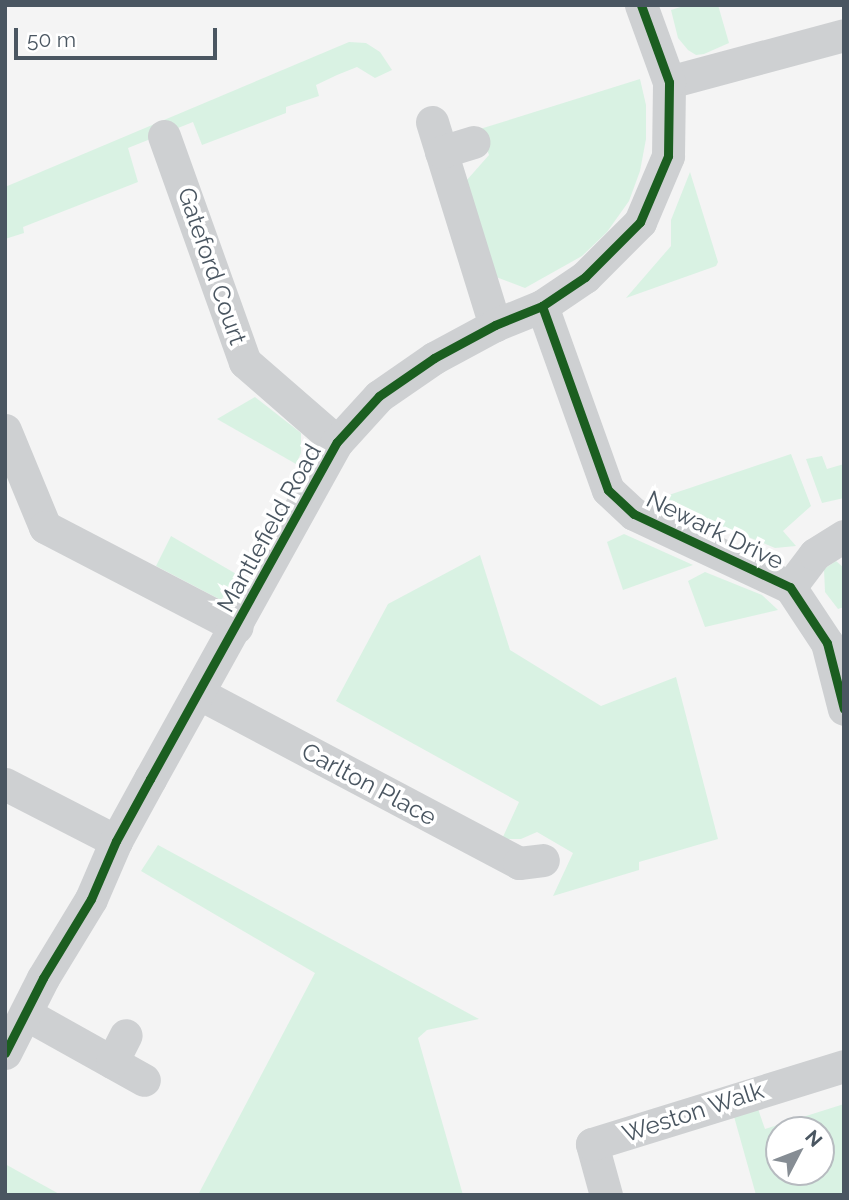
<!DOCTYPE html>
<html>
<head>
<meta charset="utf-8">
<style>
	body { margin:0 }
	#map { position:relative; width:849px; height:1200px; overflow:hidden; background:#f4f4f4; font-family:Raleway,sans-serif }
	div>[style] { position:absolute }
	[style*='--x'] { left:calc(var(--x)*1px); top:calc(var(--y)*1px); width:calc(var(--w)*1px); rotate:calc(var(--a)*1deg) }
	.green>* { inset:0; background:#d9f2e3 }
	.minor>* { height:33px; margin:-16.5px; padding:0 16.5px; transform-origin:16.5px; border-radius:16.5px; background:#ced0d2 }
	.cycleway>* { height:9px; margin:-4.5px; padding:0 4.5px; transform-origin:4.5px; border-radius:4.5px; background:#1b5e20 }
	span { translate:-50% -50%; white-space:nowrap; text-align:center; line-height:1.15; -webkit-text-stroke:7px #fff; paint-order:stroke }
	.street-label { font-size:24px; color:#4a5661 }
	.frame { position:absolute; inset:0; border:7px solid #4a5661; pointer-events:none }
	.north { position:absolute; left:765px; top:1116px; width:70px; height:70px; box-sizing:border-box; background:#fff; border:2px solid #b7bbc0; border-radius:50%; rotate:48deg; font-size:19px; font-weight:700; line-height:28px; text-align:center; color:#4a5661 }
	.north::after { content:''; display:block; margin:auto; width:24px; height:32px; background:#868d94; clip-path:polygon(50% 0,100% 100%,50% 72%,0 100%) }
	.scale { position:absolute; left:14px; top:28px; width:203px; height:32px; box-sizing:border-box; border:4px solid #4a5661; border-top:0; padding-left:9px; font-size:21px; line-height:24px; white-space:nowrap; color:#4a5661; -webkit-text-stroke:5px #fff; paint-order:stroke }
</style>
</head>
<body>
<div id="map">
	<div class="green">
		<i style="clip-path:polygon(687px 5px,718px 5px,729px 43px,704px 54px,696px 55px,688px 50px,678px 38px,671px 10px)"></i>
		<i style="clip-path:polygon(349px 42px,366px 43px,380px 52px,392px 70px,375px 78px,357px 67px,337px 75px,316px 85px,319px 96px,286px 107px,286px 113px,202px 145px,193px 122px,128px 148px,138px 182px,23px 227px,24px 233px,5px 239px,5px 187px)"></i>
		<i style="clip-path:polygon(640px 79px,646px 105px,646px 139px,640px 171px,629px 201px,607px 232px,582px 256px,525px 288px,496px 277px,466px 181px,489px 155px,480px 129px)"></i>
		<i style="clip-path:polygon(690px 172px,718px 262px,716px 266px,626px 298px,671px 246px,671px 220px)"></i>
		<i style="clip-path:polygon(255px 397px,301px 433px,301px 453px,296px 464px,217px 419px)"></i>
		<i style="clip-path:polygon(791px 454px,811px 506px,783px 531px,796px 546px,775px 548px,657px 499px)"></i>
		<i style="clip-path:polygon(822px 456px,827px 469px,844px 464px,844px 498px,822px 503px,806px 459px)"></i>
		<i style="clip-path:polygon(624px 534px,693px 565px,623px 590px,607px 542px)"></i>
		<i style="clip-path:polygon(171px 536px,238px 575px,221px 600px,156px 566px)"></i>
		<i style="clip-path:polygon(480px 555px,510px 650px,601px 706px,676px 677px,718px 839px,639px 862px,639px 870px,553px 896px,573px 853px,537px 832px,521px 839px,502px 839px,519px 802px,336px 701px,388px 604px)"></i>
		<i style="clip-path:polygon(836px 561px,844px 568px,844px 607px,838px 609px,825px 592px,824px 569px)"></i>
		<i style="clip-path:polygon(705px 572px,762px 595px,778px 610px,705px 627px,688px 581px)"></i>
		<i style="clip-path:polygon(158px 845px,479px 1019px,427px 1030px,418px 1038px,463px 1195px,198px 1195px,315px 973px,141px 871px)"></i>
		<i style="clip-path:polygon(evenodd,844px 1104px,843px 1195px,756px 1195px,733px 1113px,757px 1106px,765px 1129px,844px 1104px,779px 1130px,821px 1130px,821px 1172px,779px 1172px,779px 1130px)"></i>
		<i style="clip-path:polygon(5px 1164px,61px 1195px,5px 1195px)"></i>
	</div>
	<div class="minor">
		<i style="--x:669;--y:82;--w:181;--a:-15"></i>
		<i style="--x:432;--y:122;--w:213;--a:72.8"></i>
		<i style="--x:164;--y:136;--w:240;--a:70.3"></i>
		<i style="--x:245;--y:362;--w:122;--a:41"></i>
		<i style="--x:441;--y:152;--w:34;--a:-17"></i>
		<i style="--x:542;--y:306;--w:195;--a:70.3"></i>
		<i style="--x:608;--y:490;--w:35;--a:43"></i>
		<i style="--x:634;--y:514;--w:172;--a:25.1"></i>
		<i style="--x:790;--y:587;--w:67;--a:56.5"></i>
		<i style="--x:827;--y:643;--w:68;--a:75.6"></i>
		<i style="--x:5;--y:430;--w:105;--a:67.6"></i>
		<i style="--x:45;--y:527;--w:216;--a:27.5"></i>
		<i style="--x:790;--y:587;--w:41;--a:-52.9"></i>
		<i style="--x:815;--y:554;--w:34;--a:-32"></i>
		<i style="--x:198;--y:693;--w:363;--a:27.9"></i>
		<i style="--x:519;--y:863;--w:24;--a:-7"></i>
		<i style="--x:5;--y:784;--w:125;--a:27.2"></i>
		<i style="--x:26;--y:1014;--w:135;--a:29.2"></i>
		<i style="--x:5;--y:1053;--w:84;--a:-63.1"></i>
		<i style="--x:43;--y:978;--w:92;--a:-58.7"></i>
		<i style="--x:91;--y:899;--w:63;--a:-66.7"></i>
		<i style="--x:116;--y:841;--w:71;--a:-61.3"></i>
		<i style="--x:150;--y:779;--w:385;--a:-61"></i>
		<i style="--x:337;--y:442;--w:62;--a:-47.6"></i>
		<i style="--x:379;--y:396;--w:67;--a:-34.6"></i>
		<i style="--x:434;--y:358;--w:69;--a:-28.4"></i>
		<i style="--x:495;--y:325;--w:51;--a:-22"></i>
		<i style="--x:542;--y:306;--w:52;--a:-34"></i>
		<i style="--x:585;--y:277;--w:78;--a:-45"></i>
		<i style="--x:640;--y:222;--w:72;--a:-67"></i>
		<i style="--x:668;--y:156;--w:74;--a:-89.2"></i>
		<i style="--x:669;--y:82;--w:82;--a:-110"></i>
		<i style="--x:112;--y:1062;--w:30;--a:-63"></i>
		<i style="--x:606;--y:1195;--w:53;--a:-105.4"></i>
		<i style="--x:592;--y:1144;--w:264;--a:-17.2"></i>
	</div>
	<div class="cycleway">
		<i style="--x:542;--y:306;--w:195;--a:70.3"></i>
		<i style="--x:608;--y:490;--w:35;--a:43"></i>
		<i style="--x:634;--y:514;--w:172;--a:25.1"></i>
		<i style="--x:790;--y:587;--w:67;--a:56.5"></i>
		<i style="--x:827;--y:643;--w:68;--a:75.6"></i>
		<i style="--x:5;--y:1053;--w:84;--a:-63.1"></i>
		<i style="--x:43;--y:978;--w:92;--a:-58.7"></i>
		<i style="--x:91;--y:899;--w:63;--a:-66.7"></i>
		<i style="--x:116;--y:841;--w:71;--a:-61.3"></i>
		<i style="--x:150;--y:779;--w:385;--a:-61"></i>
		<i style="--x:337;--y:442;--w:62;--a:-47.6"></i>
		<i style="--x:379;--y:396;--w:67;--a:-34.6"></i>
		<i style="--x:434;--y:358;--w:69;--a:-28.4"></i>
		<i style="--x:495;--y:325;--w:51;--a:-22"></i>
		<i style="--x:542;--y:306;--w:52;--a:-34"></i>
		<i style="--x:585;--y:277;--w:78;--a:-45"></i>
		<i style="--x:640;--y:222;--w:72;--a:-67"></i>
		<i style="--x:668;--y:156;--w:74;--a:-89.2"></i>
		<i style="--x:669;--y:82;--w:82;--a:-110"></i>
	</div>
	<div class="street-label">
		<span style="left:212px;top:266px;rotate:71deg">Gateford Court</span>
		<span style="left:269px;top:528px;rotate:-61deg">Mantlefield Road</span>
		<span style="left:715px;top:530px;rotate:26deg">Newark Drive</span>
		<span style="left:369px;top:784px;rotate:28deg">Carlton Place</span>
		<span style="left:693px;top:1112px;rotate:-18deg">Weston Walk</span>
	</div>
	<div class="frame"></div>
	<div class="north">N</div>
	<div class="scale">50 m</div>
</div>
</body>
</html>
